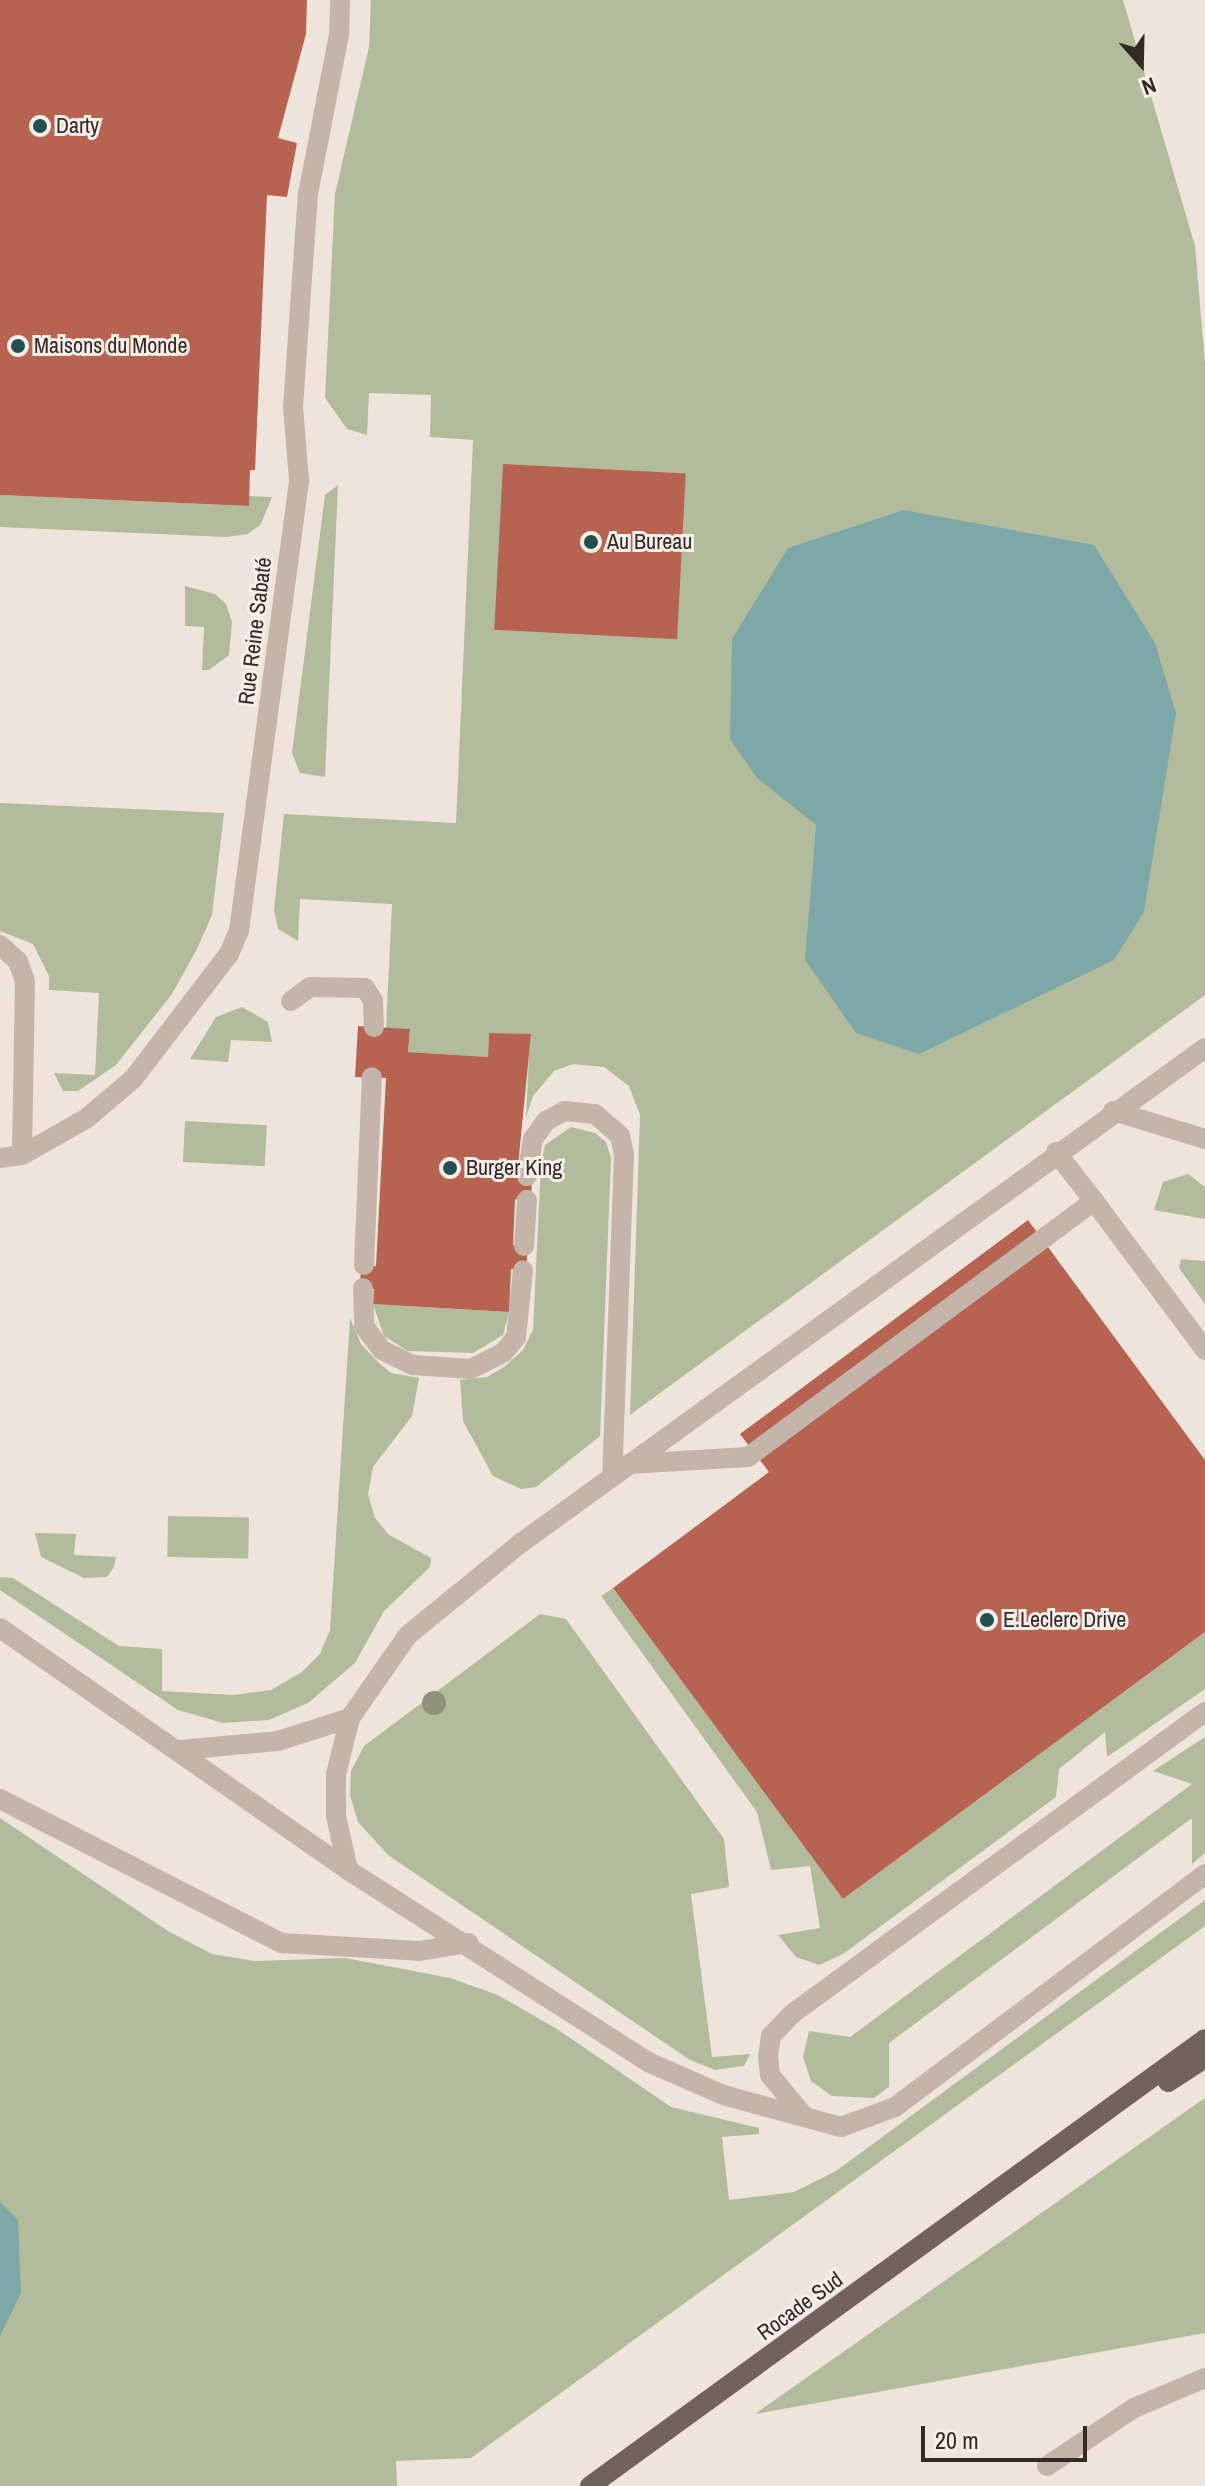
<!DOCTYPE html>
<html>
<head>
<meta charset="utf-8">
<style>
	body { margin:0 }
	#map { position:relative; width:1205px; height:2486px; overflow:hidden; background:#eee4db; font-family:"Archivo Narrow",sans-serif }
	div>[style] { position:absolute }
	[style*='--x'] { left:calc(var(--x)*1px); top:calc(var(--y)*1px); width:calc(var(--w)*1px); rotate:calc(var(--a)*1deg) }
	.green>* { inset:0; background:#b3bb9d; transform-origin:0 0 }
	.water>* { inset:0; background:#7ea8a7 }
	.building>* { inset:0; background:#b66351; transform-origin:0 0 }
	.lane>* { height:20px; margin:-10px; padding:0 10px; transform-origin:10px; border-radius:10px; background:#c5b4a9 }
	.street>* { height:20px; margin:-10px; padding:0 10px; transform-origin:10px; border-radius:10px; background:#c5b4a9 }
	.primary>* { height:20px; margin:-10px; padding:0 10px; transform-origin:10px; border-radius:10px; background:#73615b }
	.trees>* { width:24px; height:24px; margin:-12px; border-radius:50%; background:#90927c }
	.dots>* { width:22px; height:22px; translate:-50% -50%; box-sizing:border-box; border:4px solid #f7eee7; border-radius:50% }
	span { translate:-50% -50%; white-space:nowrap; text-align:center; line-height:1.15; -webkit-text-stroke:6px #f7eee7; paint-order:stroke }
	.poi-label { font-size:22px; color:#332a28 }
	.left { translate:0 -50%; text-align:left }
	.street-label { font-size:22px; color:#332a28 }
	.north { position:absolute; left:1101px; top:24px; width:80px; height:80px; -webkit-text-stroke:6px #f7eee7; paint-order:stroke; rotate:160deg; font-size:22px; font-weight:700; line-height:32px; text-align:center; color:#332a28 }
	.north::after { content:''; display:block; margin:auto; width:28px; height:36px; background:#332a28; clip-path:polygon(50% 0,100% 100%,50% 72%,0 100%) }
	.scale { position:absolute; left:921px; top:2426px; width:166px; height:36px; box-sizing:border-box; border:4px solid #332a28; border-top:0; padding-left:10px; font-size:24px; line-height:28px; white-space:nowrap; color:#332a28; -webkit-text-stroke:6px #f7eee7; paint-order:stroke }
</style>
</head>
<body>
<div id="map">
	<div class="green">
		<i style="clip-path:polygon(371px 0,1123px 0,1195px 246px,1205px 363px,1205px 995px,630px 1415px,640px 1115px,629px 1086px,604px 1067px,573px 1064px,554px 1071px,533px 1096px,526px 1118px,530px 1035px,489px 1033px,488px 1057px,408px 1052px,410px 1029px,386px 1028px,392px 904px,300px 899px,298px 941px,278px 929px,274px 910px,284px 814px,456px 823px,473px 440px,430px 437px,431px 395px,369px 393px,367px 435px,347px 429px,325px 398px,335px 194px,369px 47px)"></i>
		<i style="clip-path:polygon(338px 485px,325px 777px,300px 773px,292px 753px,325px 495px)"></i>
		<i style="clip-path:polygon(0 495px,248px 506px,249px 496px,272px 497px,261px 524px,248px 534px,227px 537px,0 527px)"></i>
		<i style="clip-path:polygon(185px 586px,215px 594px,226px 604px,232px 622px,229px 655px,209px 670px,202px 670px,204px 627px,185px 626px)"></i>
		<i style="clip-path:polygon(0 803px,224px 813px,212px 915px,197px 949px,172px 994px,116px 1065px,78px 1091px,63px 1091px,54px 1073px,95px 1075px,99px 993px,49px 990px,49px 976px,33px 944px,0 931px)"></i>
		<i style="clip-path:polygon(242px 1007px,268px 1022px,272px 1042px,231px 1040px,228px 1062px,190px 1059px,216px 1017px)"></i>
		<i style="left:185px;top:1121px;width:82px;height:41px;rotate:3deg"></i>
		<i style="clip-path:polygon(571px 1127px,595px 1133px,606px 1142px,611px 1158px,600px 1436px,536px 1487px,521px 1489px,493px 1476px,463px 1421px,460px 1380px,487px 1377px,504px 1367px,523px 1350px,533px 1330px,541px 1164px,545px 1145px)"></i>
		<i style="clip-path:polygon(1188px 1174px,1205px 1187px,1205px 1219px,1154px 1210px,1163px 1182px)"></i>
		<i style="clip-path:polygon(1181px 1259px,1205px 1261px,1205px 1304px,1179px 1268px)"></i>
		<i style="clip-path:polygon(373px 1304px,509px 1312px,503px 1335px,473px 1353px,408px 1351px,384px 1336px)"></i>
		<i style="clip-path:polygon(350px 1318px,361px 1344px,379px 1363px,391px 1373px,419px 1378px,412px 1416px,373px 1467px,368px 1494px,375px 1518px,389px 1535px,431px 1558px,430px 1567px,384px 1611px,355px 1663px,308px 1703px,269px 1720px,223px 1723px,178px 1710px,0 1590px,0 1577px,13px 1578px,119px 1646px,162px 1649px,162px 1691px,234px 1695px,271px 1690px,302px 1672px,320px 1654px,330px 1630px)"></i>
		<i style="left:168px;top:1516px;width:81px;height:41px;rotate:1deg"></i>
		<i style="clip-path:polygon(35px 1533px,76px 1534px,74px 1555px,116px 1557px,114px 1567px,107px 1577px,84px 1578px,41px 1557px)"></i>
		<i style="clip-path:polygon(613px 1588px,843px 1899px,1205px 1632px,1205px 1689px,1107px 1757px,1105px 1732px,1059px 1769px,1056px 1797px,843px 1954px,819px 1965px,796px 1957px,778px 1935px,820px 1928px,810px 1866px,771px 1870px,757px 1812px,601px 1596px)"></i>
		<i style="clip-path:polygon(540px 1614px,566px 1619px,724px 1839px,729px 1887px,691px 1894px,712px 2057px,750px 2054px,744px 2066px,715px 2070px,690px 2060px,388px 1855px,358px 1822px,350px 1795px,351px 1771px,364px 1746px)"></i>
		<i style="clip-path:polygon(1205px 1737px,1205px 1853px,1192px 1864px,1192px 1818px,889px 2043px,889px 2087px,874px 2098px,832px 2096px,811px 2081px,803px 2057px,809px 2031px,850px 2037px,1192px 1784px,1153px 1771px)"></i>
		<i style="clip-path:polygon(0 1818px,168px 1931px,212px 1954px,254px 1961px,345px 1958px,450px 1978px,498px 1995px,557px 2029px,671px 2107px,759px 2128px,759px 2134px,722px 2137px,729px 2200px,794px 2192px,836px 2171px,1205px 1900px,1205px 1926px,471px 2458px,396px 2461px,397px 2486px,0 2486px)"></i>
		<i style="clip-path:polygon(1205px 2098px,1205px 2333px,755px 2414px)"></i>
	</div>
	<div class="water">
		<i style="clip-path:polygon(904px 510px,1094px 545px,1155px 643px,1176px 713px,1144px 912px,1114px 960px,919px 1054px,856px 1033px,805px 960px,816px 825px,757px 778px,730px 739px,732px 639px,788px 548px)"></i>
		<i style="clip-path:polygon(0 2202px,18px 2220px,21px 2293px,0 2336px)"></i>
	</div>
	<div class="building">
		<i style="clip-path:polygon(0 0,307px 0,306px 34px,278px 138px,297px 143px,287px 197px,267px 195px,255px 470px,250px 470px,249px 506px,0 495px)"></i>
		<i style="left:503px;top:464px;width:183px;height:166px;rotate:3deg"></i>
		<i style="clip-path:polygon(358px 1026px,410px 1029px,408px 1052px,488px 1057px,489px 1033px,531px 1034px,517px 1176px,532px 1177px,531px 1201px,515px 1199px,513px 1245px,528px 1246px,526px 1270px,511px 1269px,509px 1312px,373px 1304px,374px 1289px,360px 1288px,361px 1265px,376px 1266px,386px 1078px,355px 1077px)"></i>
		<i style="clip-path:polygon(1028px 1220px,1205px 1460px,1205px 1632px,843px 1899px,613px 1588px,769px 1472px,740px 1434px)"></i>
	</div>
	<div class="lane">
		<i style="--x:0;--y:945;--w:24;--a:42"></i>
		<i style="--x:18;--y:961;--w:21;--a:71"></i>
		<i style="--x:25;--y:981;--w:174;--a:91"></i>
		<i style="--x:291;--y:1001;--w:24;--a:-36"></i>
		<i style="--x:310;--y:987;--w:55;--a:1"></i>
		<i style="--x:365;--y:988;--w:15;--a:58"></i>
		<i style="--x:373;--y:1001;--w:26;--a:88"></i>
		<i style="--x:1113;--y:1111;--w:96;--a:16.9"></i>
		<i style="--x:1056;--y:1152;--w:62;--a:52.2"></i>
		<i style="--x:0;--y:1158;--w:22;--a:-8"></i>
		<i style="--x:22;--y:1155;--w:75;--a:-29.6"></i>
		<i style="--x:87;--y:1118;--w:60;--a:-40.3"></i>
		<i style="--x:133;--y:1079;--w:158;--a:-52.5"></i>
		<i style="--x:229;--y:954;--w:25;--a:-67"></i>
		<i style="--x:239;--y:931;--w:455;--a:-82.4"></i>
		<i style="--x:299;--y:480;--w:73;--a:-94.7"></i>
		<i style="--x:293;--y:407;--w:214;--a:-86"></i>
		<i style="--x:308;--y:194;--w:162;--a:-79"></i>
		<i style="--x:339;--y:35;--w:35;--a:-88"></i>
		<i style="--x:527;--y:1176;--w:37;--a:-81"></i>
		<i style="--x:533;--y:1139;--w:22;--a:-54"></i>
		<i style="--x:546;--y:1121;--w:21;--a:-28"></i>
		<i style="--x:565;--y:1111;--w:30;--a:6"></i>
		<i style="--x:595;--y:1114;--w:33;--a:41"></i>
		<i style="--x:620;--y:1136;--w:19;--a:78"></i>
		<i style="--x:624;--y:1155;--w:321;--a:92.1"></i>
		<i style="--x:524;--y:1246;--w:46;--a:-86.3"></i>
		<i style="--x:364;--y:1265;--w:188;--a:-87.6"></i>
		<i style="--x:363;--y:1288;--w:38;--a:88"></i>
		<i style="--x:364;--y:1326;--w:30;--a:53"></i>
		<i style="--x:382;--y:1350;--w:34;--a:26"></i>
		<i style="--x:413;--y:1365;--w:58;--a:3.9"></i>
		<i style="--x:471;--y:1369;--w:37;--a:-27"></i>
		<i style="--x:504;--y:1352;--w:19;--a:-51"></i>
		<i style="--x:516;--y:1337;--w:67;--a:-84"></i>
		<i style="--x:629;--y:1464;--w:119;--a:-3.4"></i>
		<i style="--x:748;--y:1457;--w:430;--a:-36.5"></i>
		<i style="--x:1094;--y:1201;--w:186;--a:53.3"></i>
		<i style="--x:0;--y:1628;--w:424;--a:34.8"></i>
		<i style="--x:348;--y:1870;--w:356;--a:32.6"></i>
		<i style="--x:648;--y:2062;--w:82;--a:23.7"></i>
		<i style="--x:723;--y:2095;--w:122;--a:15.2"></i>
		<i style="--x:841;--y:2127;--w:58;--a:-20.3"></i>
		<i style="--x:895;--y:2107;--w:388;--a:-36.9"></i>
		<i style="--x:180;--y:1750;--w:98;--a:-5.2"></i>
		<i style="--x:278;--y:1741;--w:76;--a:-17.7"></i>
		<i style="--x:0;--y:1799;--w:317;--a:27.1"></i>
		<i style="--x:282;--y:1943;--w:137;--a:3.3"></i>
		<i style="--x:419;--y:1951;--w:50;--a:-9.3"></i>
		<i style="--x:348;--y:1870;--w:55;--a:-102.5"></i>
		<i style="--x:336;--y:1816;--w:42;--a:-90"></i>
		<i style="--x:336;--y:1774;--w:58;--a:-76"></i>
		<i style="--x:350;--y:1718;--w:101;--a:-55.1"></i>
		<i style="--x:408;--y:1635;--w:146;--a:-39.2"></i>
		<i style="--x:521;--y:1543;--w:844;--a:-35.89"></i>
		<i style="--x:803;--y:2115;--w:52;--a:-129.5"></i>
		<i style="--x:770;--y:2075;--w:18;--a:-96"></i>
		<i style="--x:768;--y:2057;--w:21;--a:-82"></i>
		<i style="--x:771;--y:2036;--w:30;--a:-46"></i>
		<i style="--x:792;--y:2014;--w:512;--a:-36.18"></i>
	</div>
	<div class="street">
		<i style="--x:1047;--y:2466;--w:105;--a:-33.7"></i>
		<i style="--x:1134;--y:2408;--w:77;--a:-22.9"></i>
	</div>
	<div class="primary">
		<i style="--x:1168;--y:2082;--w:44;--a:-33"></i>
		<i style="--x:590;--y:2486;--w:760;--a:-36.01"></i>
	</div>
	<div class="trees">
		<i style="left:434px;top:1703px"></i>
	</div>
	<div class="dots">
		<i style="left:40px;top:126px;background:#234f4f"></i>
		<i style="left:18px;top:346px;background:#234f4f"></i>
		<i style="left:591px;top:542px;background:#234f4f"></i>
		<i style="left:450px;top:1168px;background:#234f4f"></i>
		<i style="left:987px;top:1620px;background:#234f4f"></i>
	</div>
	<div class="poi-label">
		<span class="left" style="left:56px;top:126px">Darty</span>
		<span class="left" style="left:34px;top:346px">Maisons du Monde</span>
		<span class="left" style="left:607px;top:542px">Au Bureau</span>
		<span class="left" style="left:466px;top:1168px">Burger King</span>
		<span class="left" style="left:1003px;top:1620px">E.Leclerc Drive</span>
	</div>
	<div class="street-label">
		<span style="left:255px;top:631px;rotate:-83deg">Rue Reine Sabaté</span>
		<span style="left:800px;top:2306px;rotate:-36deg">Rocade Sud</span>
	</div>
	<div class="north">N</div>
	<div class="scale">20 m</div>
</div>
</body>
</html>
